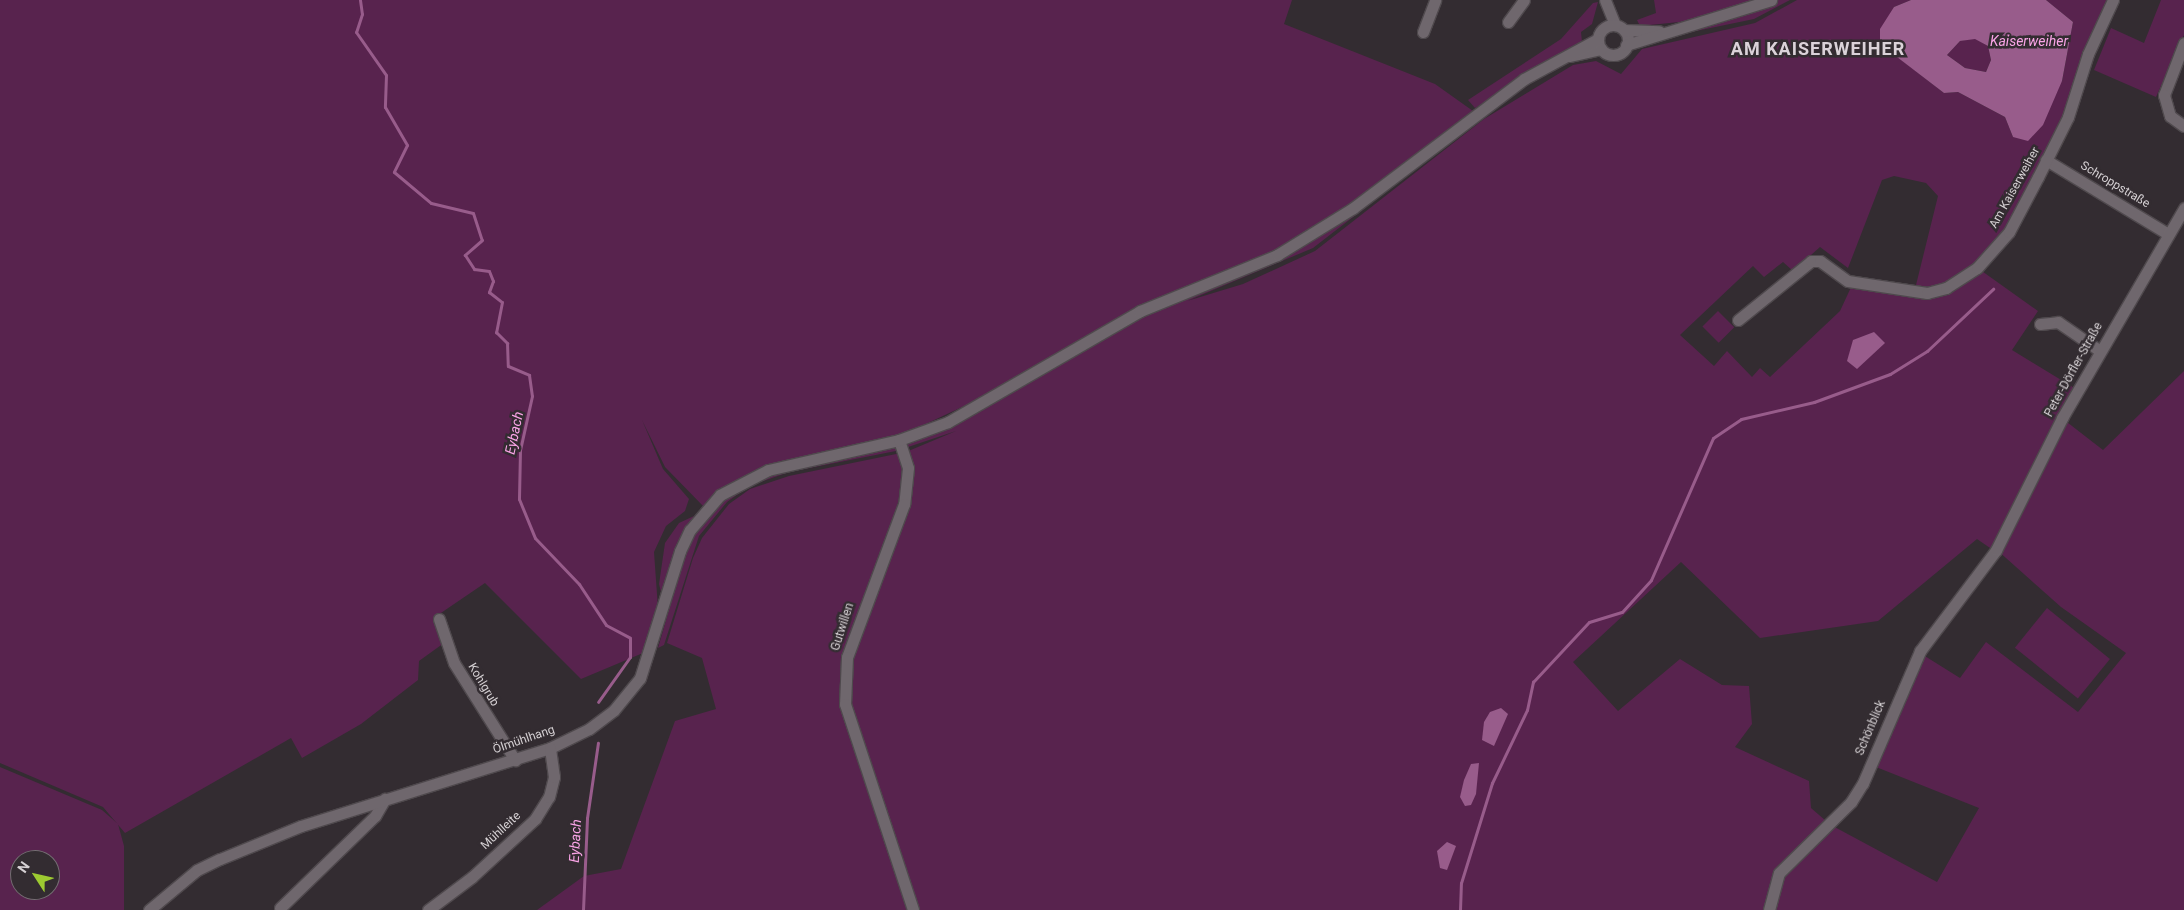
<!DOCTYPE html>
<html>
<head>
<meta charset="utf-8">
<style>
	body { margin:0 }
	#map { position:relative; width:2184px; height:910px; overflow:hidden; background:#332c31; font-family:Roboto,sans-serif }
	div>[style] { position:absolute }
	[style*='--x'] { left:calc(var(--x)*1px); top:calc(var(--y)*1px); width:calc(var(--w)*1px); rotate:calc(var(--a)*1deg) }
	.green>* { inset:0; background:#58234e; transform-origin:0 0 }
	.water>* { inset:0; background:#985c8b }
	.stream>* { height:3px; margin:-1.5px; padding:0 1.5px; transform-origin:1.5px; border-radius:1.5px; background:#985c8b }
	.roads { filter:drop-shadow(1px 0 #4f494d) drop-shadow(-1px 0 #4f494d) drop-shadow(0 1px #4f494d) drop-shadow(0 -1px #4f494d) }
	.street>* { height:11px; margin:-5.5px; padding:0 5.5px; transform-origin:5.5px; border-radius:5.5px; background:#6f676d }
	.street>.ring { margin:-5.5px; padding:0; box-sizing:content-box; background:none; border:11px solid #6f676d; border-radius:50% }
	span { translate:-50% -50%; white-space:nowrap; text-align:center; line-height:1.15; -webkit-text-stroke:5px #332c31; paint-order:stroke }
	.street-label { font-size:12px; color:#d6d1d4 }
	.water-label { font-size:14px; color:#f9a4e6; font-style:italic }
	.district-label { font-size:18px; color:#dbd2d9; font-weight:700; letter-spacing:1px }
	.north { position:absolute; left:10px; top:850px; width:50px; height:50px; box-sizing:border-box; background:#332c31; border:1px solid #746e72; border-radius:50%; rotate:305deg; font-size:14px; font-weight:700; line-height:20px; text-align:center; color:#d6d1d4 }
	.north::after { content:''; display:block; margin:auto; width:18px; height:22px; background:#9dca31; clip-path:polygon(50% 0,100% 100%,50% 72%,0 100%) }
</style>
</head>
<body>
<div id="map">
	<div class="green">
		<i style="clip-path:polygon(0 0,1292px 0,1284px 24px,1435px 84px,1473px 111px,1351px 205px,1275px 252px,1139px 307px,977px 400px,898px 437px,767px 466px,718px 491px,704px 507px,665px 467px,642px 420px,663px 469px,689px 499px,685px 511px,666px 526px,654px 552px,658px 608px,643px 653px,581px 679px,485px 583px,435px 617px,444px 643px,419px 661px,418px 680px,361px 724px,302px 758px,291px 738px,125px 833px,103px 807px,0 763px)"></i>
		<i style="clip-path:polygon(1654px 0,1766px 0,1718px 18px,1640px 26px,1637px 20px,1656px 13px)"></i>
		<i style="clip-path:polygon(1776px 0,1790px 0,1754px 19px,1643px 42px,1753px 12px)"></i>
		<i style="clip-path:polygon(evenodd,1797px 0,1911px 0,1894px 7px,1881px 44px,1944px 93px,1958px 92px,2005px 117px,2013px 137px,2062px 81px,2073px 22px,2046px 0,2111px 0,2066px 117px,2006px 230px,1979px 269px,2038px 311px,2012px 350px,2076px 389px,1993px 550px,1977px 539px,1878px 621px,1760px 638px,1681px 562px,1573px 662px,1618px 711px,1680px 659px,1722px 685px,1749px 686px,1752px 724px,1735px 747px,1809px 781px,1811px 808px,1826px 821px,1777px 873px,1768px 910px,537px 910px,584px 876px,621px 869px,675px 721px,716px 709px,702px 658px,667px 643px,693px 558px,702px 538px,729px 504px,750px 489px,789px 476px,901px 453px,904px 484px,849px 657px,906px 504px,906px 452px,956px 431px,905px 448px,903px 443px,1142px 315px,1312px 240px,1481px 118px,1313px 248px,1187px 301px,1243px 284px,1315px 251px,1484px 119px,1573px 65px,1596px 61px,1621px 74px,1642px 49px,1755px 23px,1797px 0,1894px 176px,1926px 183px,1938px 196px,1915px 289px,1853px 283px,1840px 311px,1770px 377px,1760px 368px,1752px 377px,1727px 351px,1714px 366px,1680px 335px,1753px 266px,1764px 277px,1783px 262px,1793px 271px,1820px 247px,1848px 268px,1882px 180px,1894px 176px)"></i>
		<i style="clip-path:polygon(2161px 0,2184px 0,2184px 35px,2156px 97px,2094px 70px,2111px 28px,2144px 43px)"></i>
		<i style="clip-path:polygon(1598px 2px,1592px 24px,1581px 32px,1582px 42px,1475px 108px,1468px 100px,1561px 39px,1593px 3px)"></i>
		<i style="clip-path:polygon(1975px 38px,1988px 46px,1991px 60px,1986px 72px,1965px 68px,1947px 55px,1960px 41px)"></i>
		<i style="left:1718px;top:311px;width:23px;height:22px;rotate:45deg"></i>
		<i style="clip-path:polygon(2184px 371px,2184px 910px,1770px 910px,1776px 882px,1829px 824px,1937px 882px,1979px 808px,1871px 765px,1920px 653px,1960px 678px,1986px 642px,2078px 712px,2126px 653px,2061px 607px,1997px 550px,2063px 419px,2103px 450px)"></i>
		<i style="clip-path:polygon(899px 444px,901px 450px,789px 472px,749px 486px,727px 502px,699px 536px,664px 645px,658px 648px,685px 554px,695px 532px,723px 498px,770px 472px)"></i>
		<i style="clip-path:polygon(694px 516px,685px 529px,662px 596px,659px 584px,665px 543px,679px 523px)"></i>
		<i style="left:2047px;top:608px;width:81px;height:51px;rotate:39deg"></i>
		<i style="clip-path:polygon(evenodd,0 767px,102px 810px,118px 824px,124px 846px,124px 910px,0 910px,0 767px,20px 860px,50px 860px,50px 890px,20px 890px,20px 860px)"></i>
	</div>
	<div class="water">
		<i style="clip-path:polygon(evenodd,1911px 0,2046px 0,2073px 22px,2062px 81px,2043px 125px,2028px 141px,2013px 137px,2005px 117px,1958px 92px,1944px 93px,1880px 44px,1880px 29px,1894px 7px,1911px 0,1975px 39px,1988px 46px,1991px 60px,1986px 72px,1965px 68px,1947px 55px,1960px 41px,1975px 39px)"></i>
		<i style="clip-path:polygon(1874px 332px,1885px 343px,1857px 369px,1847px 361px,1853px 340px)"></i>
		<i style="clip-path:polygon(1501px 708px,1508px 714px,1494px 746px,1482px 740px,1484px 722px,1490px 712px)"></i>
		<i style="clip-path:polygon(1479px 763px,1476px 794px,1471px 805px,1465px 806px,1460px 797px,1464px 780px,1471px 764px)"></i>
		<i style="clip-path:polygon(1447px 842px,1456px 846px,1447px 870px,1440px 868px,1437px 851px)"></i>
	</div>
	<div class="stream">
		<i style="--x:360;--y:0;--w:14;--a:82"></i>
		<i style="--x:362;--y:14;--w:19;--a:108"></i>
		<i style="--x:356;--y:32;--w:52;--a:55.1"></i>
		<i style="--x:386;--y:75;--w:32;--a:92"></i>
		<i style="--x:385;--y:107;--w:44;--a:59.9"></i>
		<i style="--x:407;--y:145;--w:30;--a:116"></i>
		<i style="--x:394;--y:172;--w:48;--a:40"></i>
		<i style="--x:431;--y:203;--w:43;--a:13.4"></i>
		<i style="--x:473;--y:213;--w:28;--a:72"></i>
		<i style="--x:482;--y:240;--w:23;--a:139"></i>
		<i style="--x:465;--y:255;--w:17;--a:57"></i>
		<i style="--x:474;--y:269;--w:15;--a:8"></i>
		<i style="--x:489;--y:271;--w:11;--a:68"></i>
		<i style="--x:493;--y:281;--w:12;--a:110"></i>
		<i style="--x:489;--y:292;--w:16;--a:38"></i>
		<i style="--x:502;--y:302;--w:31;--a:101"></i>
		<i style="--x:496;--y:332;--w:16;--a:45"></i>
		<i style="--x:507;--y:343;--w:23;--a:88"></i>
		<i style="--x:508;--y:366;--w:23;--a:23"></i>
		<i style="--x:529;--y:375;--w:21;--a:82"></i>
		<i style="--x:532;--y:396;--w:55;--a:102.5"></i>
		<i style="--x:520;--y:450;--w:49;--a:91.2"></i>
		<i style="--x:519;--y:499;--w:42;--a:67.7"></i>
		<i style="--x:535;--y:538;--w:64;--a:46.3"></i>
		<i style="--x:579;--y:584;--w:49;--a:56.6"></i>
		<i style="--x:606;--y:625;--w:27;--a:28"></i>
		<i style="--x:630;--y:638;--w:19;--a:90"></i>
		<i style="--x:630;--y:657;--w:55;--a:125.4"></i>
		<i style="--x:583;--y:910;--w:92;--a:-87.5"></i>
		<i style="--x:587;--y:818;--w:76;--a:-81.7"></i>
		<i style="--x:1460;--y:910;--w:27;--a:-88"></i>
		<i style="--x:1461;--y:883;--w:105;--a:-72.8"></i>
		<i style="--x:1492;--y:783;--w:81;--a:-64.4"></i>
		<i style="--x:1527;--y:710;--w:29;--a:-78"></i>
		<i style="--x:1533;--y:682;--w:82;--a:-47"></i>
		<i style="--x:1589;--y:622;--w:34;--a:-17"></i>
		<i style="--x:1622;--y:612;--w:43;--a:-47.8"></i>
		<i style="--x:1651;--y:580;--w:155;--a:-66.4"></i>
		<i style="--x:1713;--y:438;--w:34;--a:-34"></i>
		<i style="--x:1741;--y:419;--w:75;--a:-13.1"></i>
		<i style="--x:1814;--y:402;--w:81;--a:-20.2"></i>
		<i style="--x:1890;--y:374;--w:44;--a:-31.9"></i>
		<i style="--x:1927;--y:351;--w:91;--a:-43.2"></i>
	</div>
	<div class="roads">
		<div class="street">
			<i style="--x:1605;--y:0;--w:27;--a:68"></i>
			<i style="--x:1508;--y:22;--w:27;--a:-54"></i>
			<i class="ring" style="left:1598px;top:25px;width:19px;height:19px"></i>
			<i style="--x:1624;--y:30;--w:35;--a:2"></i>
			<i style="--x:1423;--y:32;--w:34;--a:-69"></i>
			<i style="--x:2184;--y:43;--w:56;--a:111"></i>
			<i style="--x:2164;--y:95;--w:22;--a:74"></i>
			<i style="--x:2170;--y:116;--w:17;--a:36"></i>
			<i style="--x:1626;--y:45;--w:152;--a:-17.2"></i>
			<i style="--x:1570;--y:56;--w:32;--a:-13"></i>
			<i style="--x:2046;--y:160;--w:143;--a:31.2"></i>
			<i style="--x:1738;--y:320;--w:94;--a:-38.9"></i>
			<i style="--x:1811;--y:261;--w:9;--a:0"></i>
			<i style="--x:1820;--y:261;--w:34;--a:36"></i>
			<i style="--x:1848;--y:281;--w:80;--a:8.6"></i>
			<i style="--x:1927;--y:293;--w:20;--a:-15"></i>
			<i style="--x:1946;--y:288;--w:37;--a:-33"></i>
			<i style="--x:1977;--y:268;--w:48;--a:-48.4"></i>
			<i style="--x:2009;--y:232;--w:62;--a:-62.2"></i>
			<i style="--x:2038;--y:177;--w:67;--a:-63.4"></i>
			<i style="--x:2068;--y:117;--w:66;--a:-72.4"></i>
			<i style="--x:2088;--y:54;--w:60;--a:-65.2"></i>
			<i style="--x:2040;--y:324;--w:18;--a:-6"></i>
			<i style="--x:2058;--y:322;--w:51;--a:34.6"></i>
			<i style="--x:899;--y:440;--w:29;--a:72"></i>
			<i style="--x:908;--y:468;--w:36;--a:96"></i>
			<i style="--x:904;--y:504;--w:163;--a:110.4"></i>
			<i style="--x:847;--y:657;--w:47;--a:92.4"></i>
			<i style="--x:845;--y:704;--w:217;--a:71.7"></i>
			<i style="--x:439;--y:619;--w:46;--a:71.2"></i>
			<i style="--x:454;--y:663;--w:115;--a:57.8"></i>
			<i style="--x:280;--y:908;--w:132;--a:-44.1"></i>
			<i style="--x:375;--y:816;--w:20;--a:-60"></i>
			<i style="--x:149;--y:910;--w:62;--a:-39.8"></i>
			<i style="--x:197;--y:870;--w:25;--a:-26"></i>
			<i style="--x:220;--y:859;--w:87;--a:-22.2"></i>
			<i style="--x:301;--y:826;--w:261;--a:-17.4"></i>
			<i style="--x:550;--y:748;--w:43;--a:-26"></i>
			<i style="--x:589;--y:729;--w:31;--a:-37"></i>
			<i style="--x:614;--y:710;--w:41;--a:-50.9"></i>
			<i style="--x:640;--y:678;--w:133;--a:-72.5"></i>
			<i style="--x:680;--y:551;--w:23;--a:-65"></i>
			<i style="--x:690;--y:530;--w:46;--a:-49.4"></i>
			<i style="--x:720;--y:495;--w:54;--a:-27.5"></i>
			<i style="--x:768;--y:470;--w:134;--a:-12.9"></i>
			<i style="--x:899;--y:440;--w:52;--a:-20.2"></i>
			<i style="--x:948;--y:422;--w:222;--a:-30"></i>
			<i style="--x:1140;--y:311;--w:148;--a:-22.2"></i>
			<i style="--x:1277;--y:255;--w:89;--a:-31.7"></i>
			<i style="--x:1353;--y:208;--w:214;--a:-37"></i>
			<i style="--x:1524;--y:79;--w:84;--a:-28.4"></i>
			<i style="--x:428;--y:910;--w:55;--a:-36.9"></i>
			<i style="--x:472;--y:877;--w:86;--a:-42.6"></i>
			<i style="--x:535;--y:819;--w:26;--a:-58"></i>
			<i style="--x:549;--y:797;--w:21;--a:-76"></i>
			<i style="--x:554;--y:777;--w:29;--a:-98"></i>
			<i style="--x:1769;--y:910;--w:38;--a:-75"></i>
			<i style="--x:1779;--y:873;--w:101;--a:-44.6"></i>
			<i style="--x:1851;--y:802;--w:22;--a:-58"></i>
			<i style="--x:1863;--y:783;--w:144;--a:-66.6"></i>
			<i style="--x:1920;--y:651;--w:126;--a:-53"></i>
			<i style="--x:1996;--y:550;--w:148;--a:-63.4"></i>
			<i style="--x:2062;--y:418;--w:243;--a:-59.8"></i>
		</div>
	</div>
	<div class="street-label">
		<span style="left:2115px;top:185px;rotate:31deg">Schroppstraße</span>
		<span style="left:2015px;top:188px;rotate:-61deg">Am Kaiserweiher</span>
		<span style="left:2074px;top:370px;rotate:-61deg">Peter-Dörfler-Straße</span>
		<span style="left:843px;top:627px;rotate:-72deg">Gutwillen</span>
		<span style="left:483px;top:685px;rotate:59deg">Kohlgrub</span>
		<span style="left:1871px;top:728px;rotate:-67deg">Schönblick</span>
		<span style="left:524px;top:740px;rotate:-19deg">Ölmühlhang</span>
		<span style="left:501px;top:831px;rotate:-43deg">Mühlleite</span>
	</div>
	<div class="water-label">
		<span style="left:2029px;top:41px">Kaiserweiher</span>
		<span style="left:514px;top:433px;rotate:-78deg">Eybach</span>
		<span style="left:575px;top:841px;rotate:-87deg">Eybach</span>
	</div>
	<div class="district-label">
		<span style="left:1818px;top:49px">AM KAISERWEIHER</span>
	</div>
	<div class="north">N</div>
</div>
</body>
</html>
